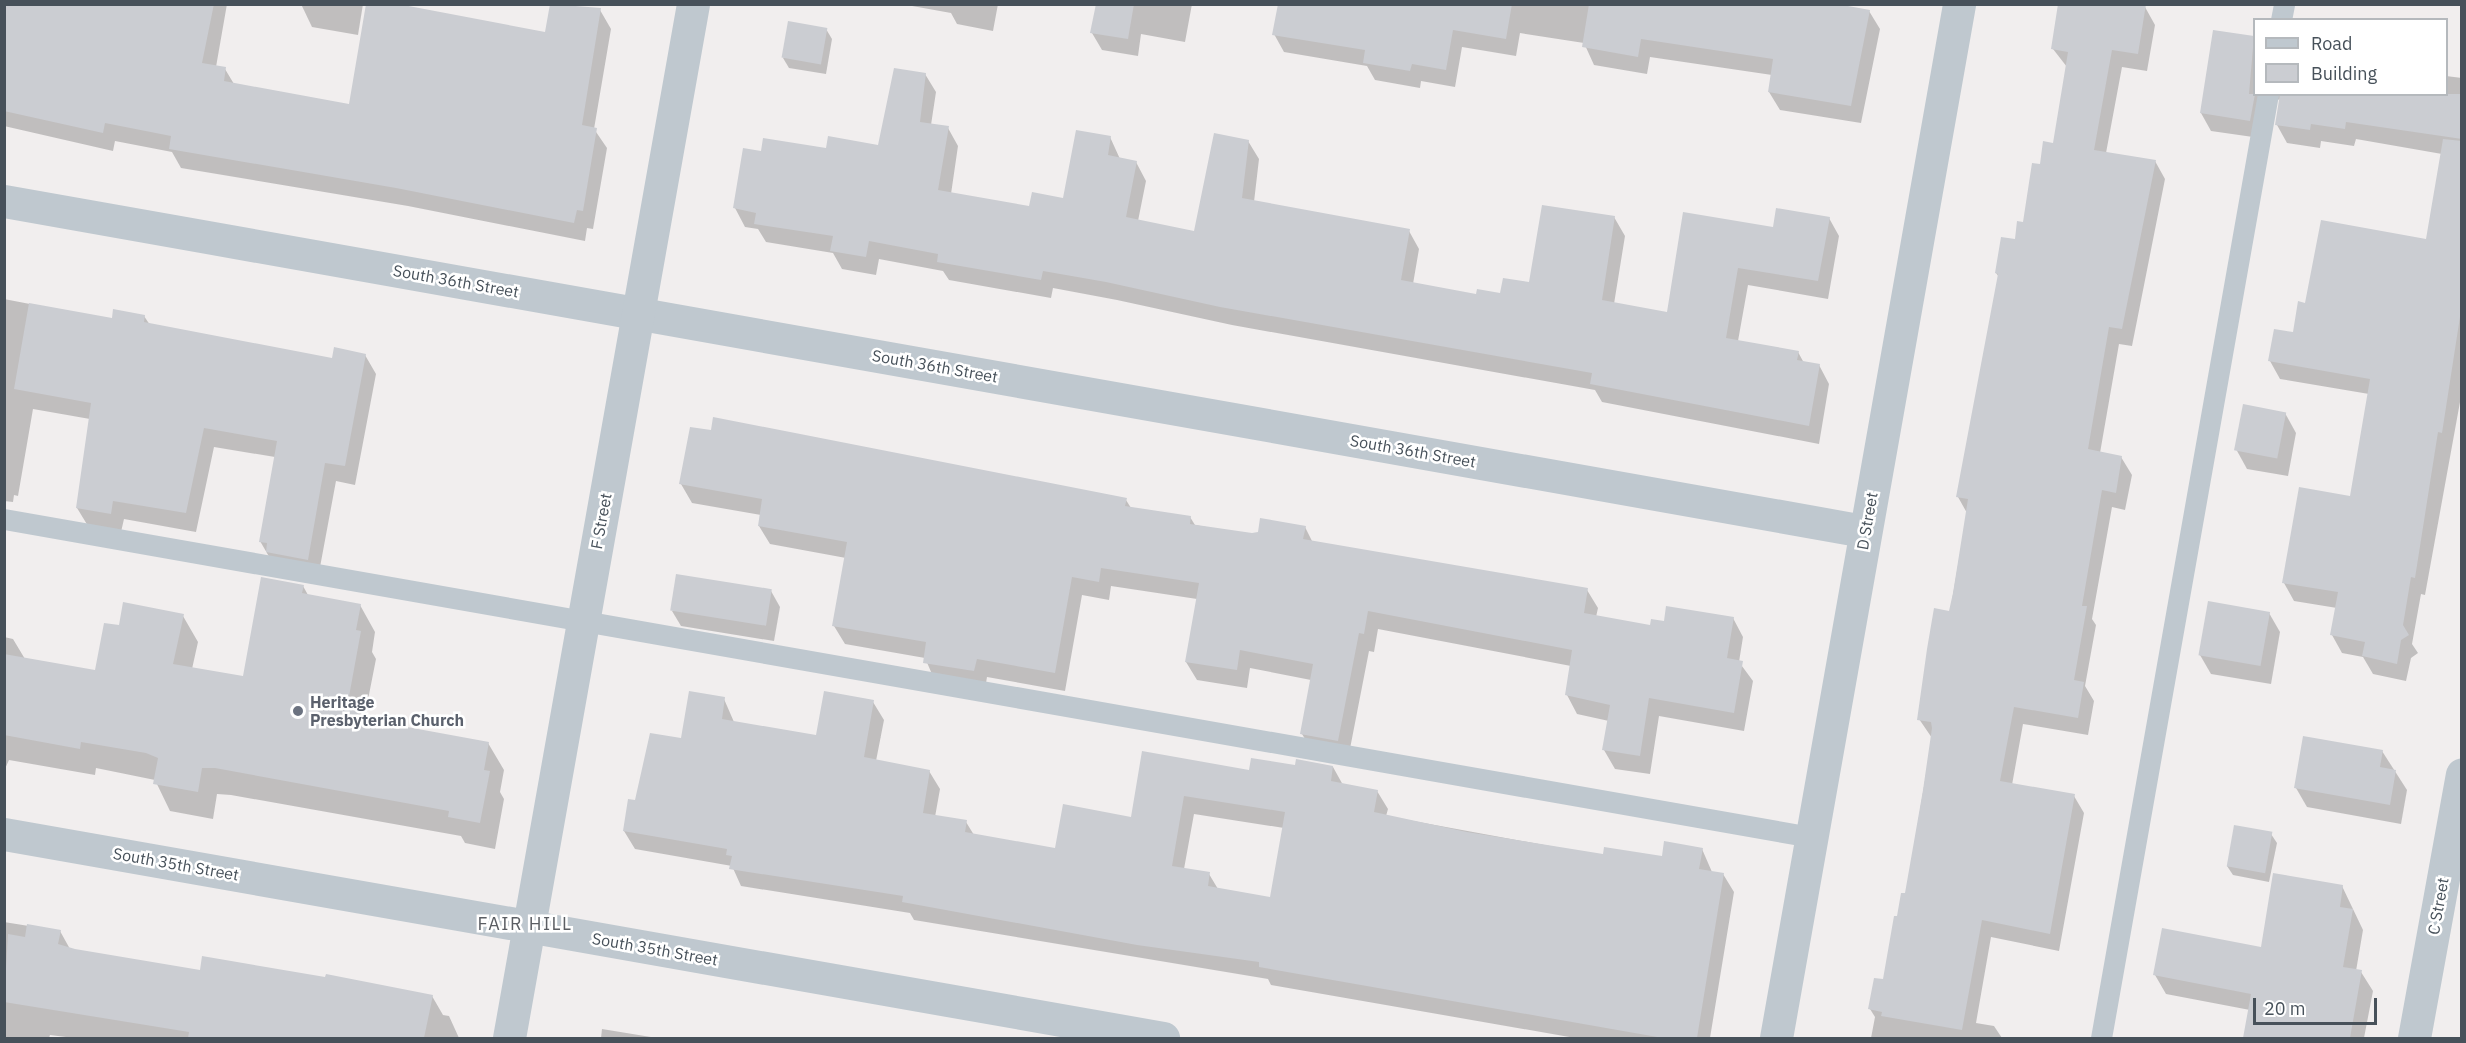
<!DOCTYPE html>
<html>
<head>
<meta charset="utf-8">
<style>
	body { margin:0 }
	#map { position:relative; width:2466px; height:1043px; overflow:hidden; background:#f1eeee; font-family:"IBM Plex Sans",sans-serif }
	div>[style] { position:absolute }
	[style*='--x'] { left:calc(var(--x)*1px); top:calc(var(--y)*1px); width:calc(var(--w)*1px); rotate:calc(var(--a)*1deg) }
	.shadow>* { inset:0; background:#0003 }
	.building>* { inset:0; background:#cbcdd2; transform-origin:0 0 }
	.service>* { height:21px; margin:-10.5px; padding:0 10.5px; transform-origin:10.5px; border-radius:10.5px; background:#bfc8cf }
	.minor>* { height:33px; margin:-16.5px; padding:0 16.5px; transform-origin:16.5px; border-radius:16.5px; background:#bfc8cf }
	.tertiary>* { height:33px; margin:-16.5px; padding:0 16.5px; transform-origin:16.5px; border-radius:16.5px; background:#bfc8cf }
	.dots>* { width:16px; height:16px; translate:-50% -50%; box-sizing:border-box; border:3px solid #fff; border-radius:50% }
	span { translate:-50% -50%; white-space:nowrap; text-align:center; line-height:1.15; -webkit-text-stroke:5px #fff; paint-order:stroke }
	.street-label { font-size:16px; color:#47515a }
	.worship-label { font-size:16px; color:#5b616d; font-weight:700 }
	.left { translate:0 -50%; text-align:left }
	.neighbourhood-label { font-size:18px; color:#5b5e63; letter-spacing:1.5px }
	.frame { position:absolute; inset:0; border:6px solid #47515a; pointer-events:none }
	.legend { position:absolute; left:2253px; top:18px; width:195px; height:78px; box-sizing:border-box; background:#fff; border:2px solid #b5b9bd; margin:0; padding:8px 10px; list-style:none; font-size:18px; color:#47515a }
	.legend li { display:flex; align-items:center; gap:12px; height:30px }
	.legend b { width:30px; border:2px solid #b5b9bd }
	.scale { position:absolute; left:2253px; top:998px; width:124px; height:27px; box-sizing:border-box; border:3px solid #47515a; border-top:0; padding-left:8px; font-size:18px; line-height:21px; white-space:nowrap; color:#47515a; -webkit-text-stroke:4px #fff; paint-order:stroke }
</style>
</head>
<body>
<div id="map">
	<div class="shadow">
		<i style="clip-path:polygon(4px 4px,227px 4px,216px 67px,225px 69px,234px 84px,350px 105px,546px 33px,551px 4px,600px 10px,611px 29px,594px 129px,607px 148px,593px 229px,587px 228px,585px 241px,408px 206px,181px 168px,172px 152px,115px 141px,113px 151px,4px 126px)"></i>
		<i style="clip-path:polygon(301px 4px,363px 4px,358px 35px,312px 27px)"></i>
		<i style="clip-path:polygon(901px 4px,998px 4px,993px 31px,957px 24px,951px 13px)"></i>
		<i style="clip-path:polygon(1097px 4px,1192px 4px,1185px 42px,1141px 34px,1138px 56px,1102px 50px,1092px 33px)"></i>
		<i style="clip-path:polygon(1279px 4px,1827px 4px,1869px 11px,1880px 29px,1861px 123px,1780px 110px,1769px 92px,1772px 75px,1650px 57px,1647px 74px,1594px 65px,1584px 43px,1520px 33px,1516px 56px,1462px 47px,1455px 87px,1421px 81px,1420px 88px,1375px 80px,1367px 66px,1284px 52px,1274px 34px)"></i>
		<i style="clip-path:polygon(2145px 7px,2155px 25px,2147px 71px,2122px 67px,2106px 153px,2155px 161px,2165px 179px,2132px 346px,2119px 344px,2100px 453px,2121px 457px,2132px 475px,2125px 510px,2112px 507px,2092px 619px,2096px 625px,2085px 686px,2094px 701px,2088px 735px,2023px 724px,2012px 785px,2074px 796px,2084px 813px,2059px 951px,1991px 937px,1976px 1023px,1994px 1026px,2002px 1038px,1871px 1038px,1875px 1017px,1870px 1009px,1884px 981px,1906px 895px,1932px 738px,1919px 719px,1950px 612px,1967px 513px,1958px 497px,1999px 277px,1996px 273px,2024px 224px,2041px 165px,2054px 145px,2067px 67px,2053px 49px)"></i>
		<i style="clip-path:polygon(826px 29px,832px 39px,826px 74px,789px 68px,783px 58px)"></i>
		<i style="clip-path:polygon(2214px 31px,2254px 38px,2254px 94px,2446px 94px,2446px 76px,2462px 78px,2462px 391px,2425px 595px,2421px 594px,2412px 644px,2418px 653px,2411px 658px,2406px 681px,2373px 674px,2363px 657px,2342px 653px,2332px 635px,2337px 608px,2294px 601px,2284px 583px,2351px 497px,2369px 394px,2280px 379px,2270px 361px,2294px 334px,2306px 304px,2427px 240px,2442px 154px,2356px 139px,2354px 146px,2321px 141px,2320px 148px,2287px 143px,2277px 125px,2280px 99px,2268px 104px,2260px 138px,2211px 131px,2201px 113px)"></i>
		<i style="clip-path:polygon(925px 74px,936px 92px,931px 125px,948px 128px,958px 146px,951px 194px,1030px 208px,1065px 200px,1110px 137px,1120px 159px,1136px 162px,1146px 181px,1138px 221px,1196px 232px,1248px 141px,1259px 159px,1254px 202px,1409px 231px,1419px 249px,1413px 284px,1477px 296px,1501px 294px,1530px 284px,1614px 217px,1625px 236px,1614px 304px,1668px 314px,1774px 229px,1829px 218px,1839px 236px,1828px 299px,1748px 285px,1738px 341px,1798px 352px,1804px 363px,1819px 365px,1829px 384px,1819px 444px,1602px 402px,1595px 390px,1232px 325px,1117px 300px,1053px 288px,1051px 298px,949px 280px,943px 271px,879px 259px,876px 275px,842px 269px,833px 253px,766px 242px,758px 229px,745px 227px,735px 208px,762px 153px,880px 146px)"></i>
		<i style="clip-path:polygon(4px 299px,113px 320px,144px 316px,150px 325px,333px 359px,365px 355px,376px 374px,355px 485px,336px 481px,318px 578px,271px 560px,260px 541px,275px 457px,214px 447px,196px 532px,124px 519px,121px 532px,88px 526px,77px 508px,90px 419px,33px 409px,18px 496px,14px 495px,13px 502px,4px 501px)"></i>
		<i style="clip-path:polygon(2285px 413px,2296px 433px,2288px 476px,2247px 469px,2236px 449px)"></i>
		<i style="clip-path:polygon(681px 484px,1126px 500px,1131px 508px,1190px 517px,1195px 525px,1252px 535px,1305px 527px,1313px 543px,1587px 590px,1598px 608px,1596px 617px,1651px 626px,1733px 618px,1743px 637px,1739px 662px,1753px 681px,1744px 731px,1659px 716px,1650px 774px,1615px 769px,1604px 750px,1609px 721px,1577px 714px,1567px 695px,1571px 666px,1378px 629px,1374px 652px,1369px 651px,1348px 759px,1313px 752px,1302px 734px,1311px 680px,1250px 668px,1247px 688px,1197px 680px,1186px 662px,1197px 599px,1111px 586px,1109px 600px,1082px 595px,1065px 691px,987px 677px,985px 689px,935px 681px,925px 658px,845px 644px,834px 626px,846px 558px,770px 544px,759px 526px,761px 515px,692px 503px)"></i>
		<i style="clip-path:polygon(303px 586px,308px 595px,360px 605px,375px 632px,372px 652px,376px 659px,365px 715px,369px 721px,488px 743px,504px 770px,500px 792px,504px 799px,495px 849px,465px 843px,461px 836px,231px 795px,217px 794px,213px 819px,170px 811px,155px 780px,96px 768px,95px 775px,9px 760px,4px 771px,4px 637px,13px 639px,25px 659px,96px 672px,120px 627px,183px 616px,198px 642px,192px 669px,244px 678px)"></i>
		<i style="clip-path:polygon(771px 591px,780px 607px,774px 641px,681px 626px,672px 611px)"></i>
		<i style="clip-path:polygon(2269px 613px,2280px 632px,2271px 684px,2211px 674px,2200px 655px)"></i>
		<i style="clip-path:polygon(evenodd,724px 699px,734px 722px,817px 737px,873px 702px,884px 720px,876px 761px,929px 771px,940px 789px,935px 817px,966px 822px,974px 835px,1056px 849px,1132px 819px,1144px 753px,1250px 772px,1333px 767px,1343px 785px,1377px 791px,1388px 809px,1386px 816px,1604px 856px,1663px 858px,1702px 849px,1712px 872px,1723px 874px,1734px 892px,1710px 1038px,1575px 1038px,1271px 985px,1268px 979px,914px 920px,910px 913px,741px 886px,732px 866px,635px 849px,624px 831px,636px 801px,682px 740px,724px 699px,1194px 814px,1284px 828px,1272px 899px,1218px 889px,1209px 874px,1184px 869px,1194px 814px)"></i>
		<i style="clip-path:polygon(2382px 751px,2407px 790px,2401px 824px,2307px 807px,2296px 788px)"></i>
		<i style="clip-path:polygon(2271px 834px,2277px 843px,2269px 882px,2233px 875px,2227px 866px)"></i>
		<i style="clip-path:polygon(2342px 886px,2363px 930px,2356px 971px,2361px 972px,2373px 991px,2364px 1038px,2244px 1038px,2250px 1010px,2166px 994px,2155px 975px,2262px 949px)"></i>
		<i style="clip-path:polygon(4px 922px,60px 931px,70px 949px,201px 971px,432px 996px,443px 1015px,449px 1016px,459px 1038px,74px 1038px,50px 1035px,49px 1038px,4px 1038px)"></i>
		<i style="clip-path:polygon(602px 1029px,657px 1038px,601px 1038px)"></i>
	</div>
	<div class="building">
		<i style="clip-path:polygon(4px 4px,214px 4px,202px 63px,226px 67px,224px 81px,349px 104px,366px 4px,398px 4px,545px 32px,550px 4px,601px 8px,582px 125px,597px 128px,583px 211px,577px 210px,574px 223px,396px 188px,169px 149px,171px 136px,105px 123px,103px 133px,4px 111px)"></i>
		<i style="clip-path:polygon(1096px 4px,1134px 4px,1128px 39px,1090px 33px)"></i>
		<i style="clip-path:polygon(1278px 4px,1512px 4px,1506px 39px,1453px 30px,1446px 70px,1412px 64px,1410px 71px,1363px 63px,1365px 50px,1272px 35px)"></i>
		<i style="clip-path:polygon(1589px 4px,1837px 4px,1870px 10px,1851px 106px,1768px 92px,1773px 59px,1641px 39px,1638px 57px,1582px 47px)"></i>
		<i style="clip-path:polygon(2058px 4px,2146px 4px,2138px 54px,2112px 50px,2094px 150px,2156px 160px,2122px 329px,2109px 327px,2088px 449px,2122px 456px,2116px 493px,2102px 490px,2082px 606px,2087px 606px,2074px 680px,2084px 682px,2078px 718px,2014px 707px,2000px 781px,2075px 794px,2050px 934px,1982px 920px,1962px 1030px,1881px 1016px,1882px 1012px,1868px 1009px,1874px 978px,1883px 979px,1894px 916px,1897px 916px,1901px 893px,1905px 893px,1923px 790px,1932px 728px,1931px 722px,1917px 720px,1927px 649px,1934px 608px,1949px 611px,1953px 593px,1968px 499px,1956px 497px,1998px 274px,1995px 273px,2001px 237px,2015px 239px,2017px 221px,2023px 222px,2032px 163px,2040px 164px,2043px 141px,2053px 143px,2068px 52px,2051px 49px)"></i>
		<i style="left:788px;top:21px;width:40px;height:37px;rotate:10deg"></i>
		<i style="clip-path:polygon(2213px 30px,2254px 36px,2249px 94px,2255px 94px,2250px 121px,2200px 113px)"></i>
		<i style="clip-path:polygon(894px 68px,926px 73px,920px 122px,949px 126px,938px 190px,1029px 206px,1032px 192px,1063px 198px,1076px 130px,1111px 136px,1108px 155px,1137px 161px,1126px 217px,1194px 231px,1214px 133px,1249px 140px,1242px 198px,1410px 229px,1401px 280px,1476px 294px,1477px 289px,1500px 293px,1503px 278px,1529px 282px,1542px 205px,1615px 216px,1602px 300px,1667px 312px,1683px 212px,1773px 227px,1776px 208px,1830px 217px,1818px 281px,1738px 268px,1726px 338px,1799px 351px,1797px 360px,1820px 364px,1809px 426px,1590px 384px,1592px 373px,1220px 307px,1106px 282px,1043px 271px,1041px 280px,937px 262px,938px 254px,869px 241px,866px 257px,830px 251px,833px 236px,754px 224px,756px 213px,733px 208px,743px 148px,761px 151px,763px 138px,826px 148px,828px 136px,878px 145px)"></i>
		<i style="clip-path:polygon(2280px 94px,2462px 94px,2462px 139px,2346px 122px,2345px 129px,2311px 124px,2310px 130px,2275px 125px)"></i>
		<i style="clip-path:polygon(2443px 139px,2462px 141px,2462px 304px,2442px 433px,2438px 432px,2415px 578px,2411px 577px,2403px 625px,2409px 635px,2401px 640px,2397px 664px,2362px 656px,2365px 642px,2330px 635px,2338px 592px,2282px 583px,2299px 487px,2350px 496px,2370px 379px,2268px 361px,2274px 329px,2293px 332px,2298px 301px,2305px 303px,2321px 220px,2426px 239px)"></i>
		<i style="clip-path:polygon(29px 303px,112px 318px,113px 309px,145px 315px,144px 322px,332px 358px,334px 347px,366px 354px,345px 466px,325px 463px,308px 560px,266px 552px,267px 543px,259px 542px,277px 441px,204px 428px,186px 513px,113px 501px,111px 514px,76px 508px,91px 403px,14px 389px)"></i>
		<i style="left:2243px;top:404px;width:44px;height:47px;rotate:11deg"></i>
		<i style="clip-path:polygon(713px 417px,1127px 498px,1125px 506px,1191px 516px,1190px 524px,1252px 533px,1258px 532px,1260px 518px,1306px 526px,1303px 539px,1588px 588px,1584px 613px,1650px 625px,1651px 619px,1664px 621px,1666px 606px,1734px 617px,1727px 658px,1743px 661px,1734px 713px,1649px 698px,1640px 756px,1602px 750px,1610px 705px,1565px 695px,1572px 650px,1368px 611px,1364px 634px,1359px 633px,1338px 741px,1300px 734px,1313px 664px,1240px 650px,1237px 670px,1185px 662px,1199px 583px,1101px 568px,1099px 582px,1072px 577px,1055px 673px,977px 659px,974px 671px,923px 663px,926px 642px,832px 626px,847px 542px,758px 526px,762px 499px,679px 484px,690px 427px,711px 430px)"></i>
		<i style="left:676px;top:574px;width:97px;height:37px;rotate:9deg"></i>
		<i style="clip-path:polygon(261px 577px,304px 585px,302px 593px,361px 604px,356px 630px,361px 631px,348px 702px,360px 704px,358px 718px,489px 742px,484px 770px,490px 771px,480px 823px,448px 817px,449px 811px,215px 768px,202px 768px,198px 792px,153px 784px,158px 758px,146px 753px,81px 742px,80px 749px,4px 735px,4px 654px,95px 670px,104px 623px,119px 625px,123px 602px,184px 614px,173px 664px,243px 676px)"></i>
		<i style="left:2208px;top:601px;width:63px;height:55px;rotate:10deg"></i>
		<i style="clip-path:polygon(evenodd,689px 691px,725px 697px,722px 719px,816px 735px,824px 691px,874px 700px,864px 757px,930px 770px,923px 813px,967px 820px,965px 832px,1055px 848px,1063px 804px,1131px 817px,1142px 751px,1249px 770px,1251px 758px,1295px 765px,1296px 759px,1333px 766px,1331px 781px,1378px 790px,1374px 812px,1467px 832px,1603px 854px,1604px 847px,1662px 856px,1664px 841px,1703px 848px,1699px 869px,1724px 873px,1697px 1038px,1663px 1038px,1259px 967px,1259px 962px,1137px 945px,902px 902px,903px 896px,729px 869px,732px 856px,726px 855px,727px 849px,623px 831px,628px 799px,635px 800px,650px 733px,681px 738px,689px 691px,1184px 796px,1285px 812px,1270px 897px,1208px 886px,1210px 872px,1172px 866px,1184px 796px)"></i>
		<i style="clip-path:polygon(2303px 736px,2383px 750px,2380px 767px,2396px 770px,2390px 805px,2294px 788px)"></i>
		<i style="left:2234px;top:825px;width:39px;height:42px;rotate:10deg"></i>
		<i style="clip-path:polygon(2273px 873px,2343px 885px,2340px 907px,2353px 909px,2343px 967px,2362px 970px,2350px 1038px,2243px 1038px,2251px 994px,2153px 975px,2162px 928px,2261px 947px)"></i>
		<i style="clip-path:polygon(27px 924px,61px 930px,58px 944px,75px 949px,200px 970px,202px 956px,325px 977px,326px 974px,433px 995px,424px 1038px,188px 1038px,189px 1032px,4px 1002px,8px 934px,25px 937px)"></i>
	</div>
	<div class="service">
		<i style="--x:2281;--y:20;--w:16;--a:-79"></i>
		<i style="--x:4;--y:519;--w:1835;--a:9.98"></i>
		<i style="--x:2101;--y:1038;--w:959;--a:-79.97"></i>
	</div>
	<div class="minor">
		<i style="--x:4;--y:201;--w:1890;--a:10.06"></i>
		<i style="--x:4;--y:834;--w:1177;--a:9.98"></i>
		<i style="--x:509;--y:1038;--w:1050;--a:-79.91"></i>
		<i style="--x:2414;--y:1038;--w:268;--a:-79.7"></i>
	</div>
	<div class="tertiary">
		<i style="--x:1776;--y:1038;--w:1050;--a:-79.96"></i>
	</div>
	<div class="dots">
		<i style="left:298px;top:711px;background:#6b7280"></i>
	</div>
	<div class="street-label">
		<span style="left:456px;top:281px;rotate:10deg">South 36th Street</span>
		<span style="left:935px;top:366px;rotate:10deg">South 36th Street</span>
		<span style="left:1413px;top:451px;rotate:10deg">South 36th Street</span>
		<span style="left:601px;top:521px;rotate:-80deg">F Street</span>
		<span style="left:1867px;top:521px;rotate:-80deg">D Street</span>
		<span style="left:176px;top:864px;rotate:10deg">South 35th Street</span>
		<span style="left:2438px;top:906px;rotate:-80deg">C Street</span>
		<span style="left:655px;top:949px;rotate:10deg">South 35th Street</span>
	</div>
	<div class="worship-label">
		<span class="left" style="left:310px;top:711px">Heritage<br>Presbyterian Church</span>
	</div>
	<div class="neighbourhood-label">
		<span style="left:525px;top:924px">FAIR HILL</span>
	</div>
	<div class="frame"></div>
	<ul class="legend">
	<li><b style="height:8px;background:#bfc8cf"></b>Road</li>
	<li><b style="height:16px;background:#cbcdd2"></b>Building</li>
	</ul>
	<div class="scale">20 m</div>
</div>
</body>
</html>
